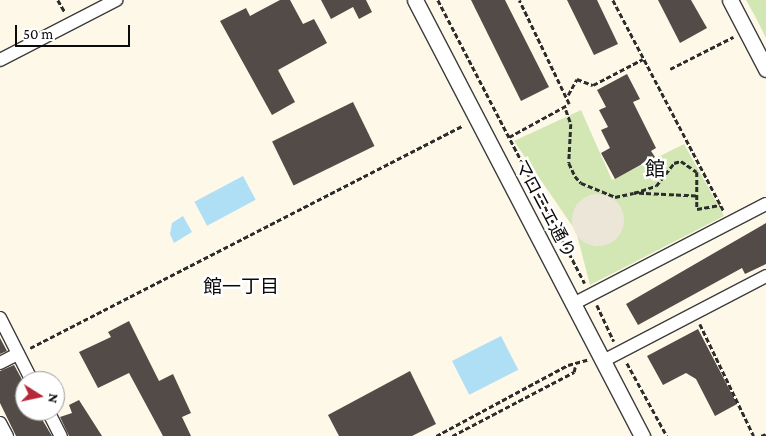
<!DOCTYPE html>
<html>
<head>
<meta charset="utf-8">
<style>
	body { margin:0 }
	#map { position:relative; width:766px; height:436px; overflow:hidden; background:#fef8e8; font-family:"Crimson Pro","Noto Sans JP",serif }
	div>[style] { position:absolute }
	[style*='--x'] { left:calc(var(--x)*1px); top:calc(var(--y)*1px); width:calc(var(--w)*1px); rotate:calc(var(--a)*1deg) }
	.green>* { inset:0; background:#d2e7b4 }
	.plaza>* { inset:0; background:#ece6d9 }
	.round { border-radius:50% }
	.water>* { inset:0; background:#afdff4; transform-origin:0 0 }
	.building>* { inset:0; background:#534b47; transform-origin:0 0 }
	.path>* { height:2.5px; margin-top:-1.25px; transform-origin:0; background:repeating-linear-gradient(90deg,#2c2c2c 0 5px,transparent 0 7.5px) }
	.roads { filter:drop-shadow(1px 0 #3d3d3d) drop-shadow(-1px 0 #3d3d3d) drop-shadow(0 1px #3d3d3d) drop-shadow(0 -1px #3d3d3d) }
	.minor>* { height:12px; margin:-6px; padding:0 6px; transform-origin:6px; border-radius:6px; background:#fff }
	.tertiary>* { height:15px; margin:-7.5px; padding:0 7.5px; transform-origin:7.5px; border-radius:7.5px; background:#fff }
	span { translate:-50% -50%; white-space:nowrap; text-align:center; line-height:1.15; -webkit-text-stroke:5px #fff; paint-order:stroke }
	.street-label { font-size:18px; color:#0a0a0a }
	.neighbourhood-label { font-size:19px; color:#0a0a0a }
	.quarter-label { font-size:20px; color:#0a0a0a }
	.north { position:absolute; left:15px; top:371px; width:50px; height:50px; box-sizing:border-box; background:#fff; border:1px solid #9d9d9d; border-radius:50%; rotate:100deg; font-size:14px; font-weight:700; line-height:20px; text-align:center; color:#0a0a0a }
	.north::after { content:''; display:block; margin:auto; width:18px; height:22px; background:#b52739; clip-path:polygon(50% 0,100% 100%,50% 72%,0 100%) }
	.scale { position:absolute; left:15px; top:25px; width:115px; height:22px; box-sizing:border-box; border:2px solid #0a0a0a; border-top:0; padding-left:6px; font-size:15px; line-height:18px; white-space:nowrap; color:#0a0a0a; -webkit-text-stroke:4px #fff; paint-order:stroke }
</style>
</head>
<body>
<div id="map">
	<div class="green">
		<i style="clip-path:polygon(746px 0,766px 0,766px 38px,755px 16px)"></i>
		<i style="clip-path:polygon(581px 110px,612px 180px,684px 144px,724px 216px,590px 285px,577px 235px,595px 246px,609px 243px,621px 231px,621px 208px,591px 195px,576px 206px,573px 227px,514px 141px)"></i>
	</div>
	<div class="plaza">
		<i class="round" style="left:572px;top:194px;width:52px;height:52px"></i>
	</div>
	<div class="water">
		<i style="left:243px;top:176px;width:27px;height:55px;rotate:62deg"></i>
		<i style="clip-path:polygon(183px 216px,192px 232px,174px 243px,170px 234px,172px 223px)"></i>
		<i style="left:501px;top:336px;width:38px;height:55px;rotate:63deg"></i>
	</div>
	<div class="building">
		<i style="clip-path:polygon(280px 0,290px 0,303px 24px,314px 19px,327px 43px,278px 70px,295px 102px,272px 115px,220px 21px,246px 8px,250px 16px)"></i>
		<i style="clip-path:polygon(321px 0,366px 0,372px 12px,359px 19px,353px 7px,331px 19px)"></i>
		<i style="clip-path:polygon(471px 0,505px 0,549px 87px,521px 101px)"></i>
		<i style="clip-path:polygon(567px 0,597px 0,618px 44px,594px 55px)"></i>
		<i style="clip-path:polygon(658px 0,691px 0,707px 28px,680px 43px)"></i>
		<i style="clip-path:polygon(627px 74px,640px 99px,633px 102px,656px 148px,651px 151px,655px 157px,615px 179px,601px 153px,610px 148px,601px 130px,608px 127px,599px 110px,606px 107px,597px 90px)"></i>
		<i style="left:353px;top:102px;width:49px;height:90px;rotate:64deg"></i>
		<i style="clip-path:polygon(766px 223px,766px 264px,745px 274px,742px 268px,638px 325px,626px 304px)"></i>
		<i style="clip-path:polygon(129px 321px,159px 381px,173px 374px,191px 413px,182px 417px,191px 436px,163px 436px,129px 373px,98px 388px,79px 352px,111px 337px,108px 332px)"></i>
		<i style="clip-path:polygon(698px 329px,737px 404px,715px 416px,696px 379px,686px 373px,663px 385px,647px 356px)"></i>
		<i style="clip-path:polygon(0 338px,7px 351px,0 354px)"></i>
		<i style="clip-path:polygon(14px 365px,25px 385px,25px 411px,37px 411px,52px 436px,16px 436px,0 403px,0 371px)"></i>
		<i style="clip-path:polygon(410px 371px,436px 424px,412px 436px,339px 436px,328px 415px)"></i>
		<i style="clip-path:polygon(79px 400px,102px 436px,69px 436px,60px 417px,72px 413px,69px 405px)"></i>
	</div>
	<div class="path">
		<i style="--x:58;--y:0;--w:14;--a:60"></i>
		<i style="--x:438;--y:0;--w:319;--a:62.6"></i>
		<i style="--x:613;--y:0;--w:238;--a:62.3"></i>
		<i style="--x:670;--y:69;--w:71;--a:-26.9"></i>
		<i style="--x:568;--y:95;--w:18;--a:-61"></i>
		<i style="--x:577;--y:79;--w:17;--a:21"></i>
		<i style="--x:593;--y:85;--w:56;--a:-27.5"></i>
		<i style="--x:566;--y:110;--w:15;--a:70"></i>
		<i style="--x:571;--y:124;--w:39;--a:93"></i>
		<i style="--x:569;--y:163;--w:14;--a:65"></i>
		<i style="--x:575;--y:176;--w:9;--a:49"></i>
		<i style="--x:581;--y:183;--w:37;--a:22"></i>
		<i style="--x:615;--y:197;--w:19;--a:-12"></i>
		<i style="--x:509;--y:137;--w:68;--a:-28.8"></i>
		<i style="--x:569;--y:104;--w:115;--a:-115.7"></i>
		<i style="--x:696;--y:196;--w:62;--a:-177.2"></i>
		<i style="--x:634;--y:193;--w:23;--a:-18"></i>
		<i style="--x:656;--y:186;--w:29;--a:-52"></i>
		<i style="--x:674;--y:163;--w:7;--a:-16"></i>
		<i style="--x:681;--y:161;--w:19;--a:35"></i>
		<i style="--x:697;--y:172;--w:37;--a:90"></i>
		<i style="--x:697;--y:209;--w:23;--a:-10"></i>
		<i style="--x:597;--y:305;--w:40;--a:65"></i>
		<i style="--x:700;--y:324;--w:124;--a:64.3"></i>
		<i style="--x:30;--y:348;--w:487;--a:-27.2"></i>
		<i style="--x:627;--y:363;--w:83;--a:61.3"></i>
		<i style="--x:436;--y:436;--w:150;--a:-28.3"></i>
		<i style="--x:568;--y:365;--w:20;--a:-15"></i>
		<i style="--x:452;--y:436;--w:138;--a:-27.7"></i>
		<i style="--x:574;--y:372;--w:5;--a:-79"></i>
		<i style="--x:761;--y:436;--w:5;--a:-22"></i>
	</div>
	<div class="roads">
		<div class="minor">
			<i style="--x:0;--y:60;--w:131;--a:-27.3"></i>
			<i style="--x:573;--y:304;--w:217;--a:-27.4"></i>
			<i style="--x:0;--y:318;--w:71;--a:63.1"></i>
			<i style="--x:603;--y:361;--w:184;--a:-27.5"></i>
			<i style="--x:0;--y:363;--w:20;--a:-27"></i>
			<i style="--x:48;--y:411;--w:28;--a:63"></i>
			<i style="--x:0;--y:423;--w:15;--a:62"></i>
		</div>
		<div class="tertiary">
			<i style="--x:415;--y:0;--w:492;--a:62.5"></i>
			<i style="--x:730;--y:0;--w:78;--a:62.4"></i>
		</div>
	</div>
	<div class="street-label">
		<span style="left:545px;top:209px;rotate:62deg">マロニエ通り</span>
	</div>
	<div class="neighbourhood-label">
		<span style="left:241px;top:287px">館一丁目</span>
	</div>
	<div class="quarter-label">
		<span style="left:655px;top:169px">館</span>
	</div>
	<div class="north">N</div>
	<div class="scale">50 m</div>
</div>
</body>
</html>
